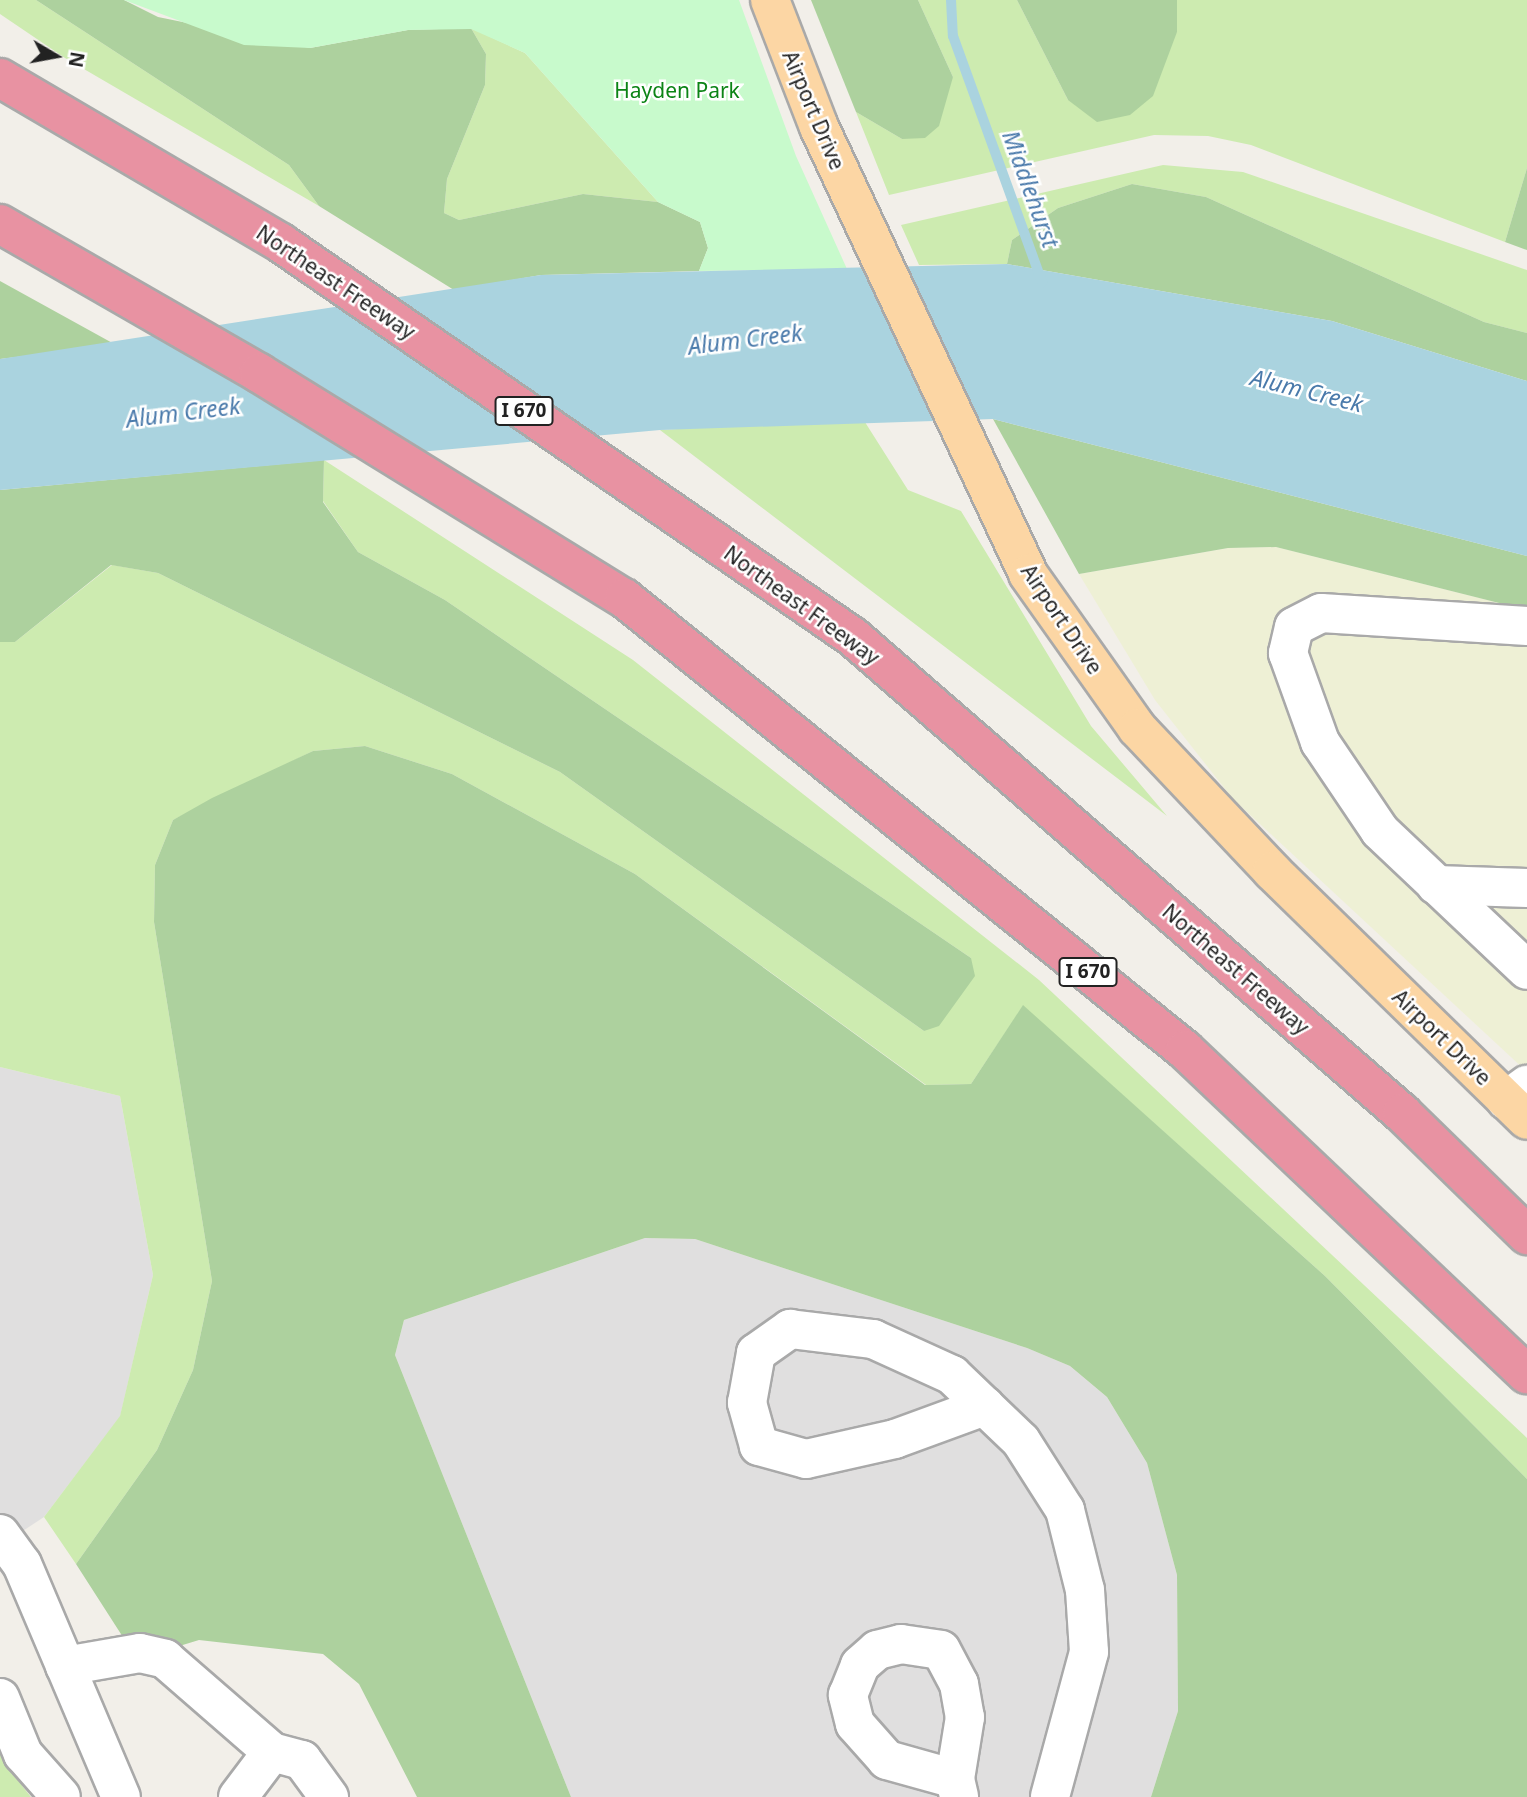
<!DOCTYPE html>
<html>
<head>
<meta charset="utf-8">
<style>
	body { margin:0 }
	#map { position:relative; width:1527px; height:1797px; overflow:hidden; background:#f2efe9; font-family:"Noto Sans",sans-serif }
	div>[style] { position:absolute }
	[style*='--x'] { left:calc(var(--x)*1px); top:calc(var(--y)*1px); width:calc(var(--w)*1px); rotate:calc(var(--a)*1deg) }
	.residential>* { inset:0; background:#e0dfdf }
	.farmland>* { inset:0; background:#eef0d5 }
	.grass>* { inset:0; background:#cdebb0 }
	.forest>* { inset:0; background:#add19e }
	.park>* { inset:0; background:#c8facc }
	.water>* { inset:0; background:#aad3df }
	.stream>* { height:10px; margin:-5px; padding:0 5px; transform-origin:5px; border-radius:5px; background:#aad3df }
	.roads { filter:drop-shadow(2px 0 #a9a9a9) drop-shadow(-2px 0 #a9a9a9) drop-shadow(0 2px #a9a9a9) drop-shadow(0 -2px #a9a9a9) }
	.minor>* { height:38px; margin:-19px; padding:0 19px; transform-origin:19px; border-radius:19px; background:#fff }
	.major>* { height:38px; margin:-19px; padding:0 19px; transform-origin:19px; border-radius:19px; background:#fcd6a4 }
	.highway>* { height:38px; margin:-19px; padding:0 19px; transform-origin:19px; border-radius:19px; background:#e892a2 }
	span { translate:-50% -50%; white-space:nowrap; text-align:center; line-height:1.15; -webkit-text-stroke:5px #fff; paint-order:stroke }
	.shield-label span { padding:2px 5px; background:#fff; border:2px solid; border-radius:5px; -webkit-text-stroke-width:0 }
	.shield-label { font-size:19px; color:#222; font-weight:700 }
	.park-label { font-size:21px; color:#0c8416 }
	.street-label { font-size:21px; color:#222 }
	.water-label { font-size:23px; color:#4a7aab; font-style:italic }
	.north { position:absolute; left:21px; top:21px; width:70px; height:70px; -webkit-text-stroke:5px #fff; paint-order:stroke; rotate:100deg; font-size:19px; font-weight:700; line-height:28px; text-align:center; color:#222 }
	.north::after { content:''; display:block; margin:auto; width:24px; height:32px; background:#222; clip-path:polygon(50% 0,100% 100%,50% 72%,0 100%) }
</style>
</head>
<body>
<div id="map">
	<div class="residential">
		<i style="clip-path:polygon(0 1067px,120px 1096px,153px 1275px,120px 1417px,44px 1517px,0 1546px)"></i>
		<i style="clip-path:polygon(645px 1238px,695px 1239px,1027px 1348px,1070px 1366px,1107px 1397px,1147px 1463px,1177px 1575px,1178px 1711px,1151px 1797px,571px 1797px,395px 1355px,404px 1320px)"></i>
	</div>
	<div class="farmland">
		<i style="clip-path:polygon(1276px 547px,1527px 610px,1527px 1072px,1233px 799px,1155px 700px,1079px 574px,1228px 548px)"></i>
	</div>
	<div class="grass">
		<i style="clip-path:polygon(0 0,36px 0,289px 165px,319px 206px,65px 58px,0 14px)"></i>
		<i style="clip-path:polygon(918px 0,1017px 0,1068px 100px,1177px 32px,1177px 0,1527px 0,1527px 168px,1505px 242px,1251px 145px,1208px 136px,1154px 135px,889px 195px,856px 112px,902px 139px,953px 77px)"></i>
		<i style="clip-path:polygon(471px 28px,525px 53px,658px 202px,583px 194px,459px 220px,444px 213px,447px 179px,485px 85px,486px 54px)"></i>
		<i style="clip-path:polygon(1163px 165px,1243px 172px,1527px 270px,1527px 333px,1484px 322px,1206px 197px,1132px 184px,1058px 208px,1012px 240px,1007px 264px,919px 265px,901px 225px)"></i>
		<i style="clip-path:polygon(863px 419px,908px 490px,961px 511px,1091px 726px,1167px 816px,660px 430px)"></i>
		<i style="clip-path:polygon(324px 460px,633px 660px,1039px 980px,1527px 1438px,1527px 1479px,1325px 1276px,1023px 1006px,971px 1084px,926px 1085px,635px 874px,452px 774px,365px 746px,313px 751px,173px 820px,155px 865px,154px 922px,212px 1281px,193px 1370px,157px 1450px,76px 1564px,44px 1517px,120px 1416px,153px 1275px,120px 1096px,0 1067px,0 642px,15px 642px,112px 565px,158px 573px,560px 772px,924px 1031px,971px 958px,445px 600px,358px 552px,323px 501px)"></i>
		<i style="clip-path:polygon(0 1740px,23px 1787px,31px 1797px,0 1797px)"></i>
	</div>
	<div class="forest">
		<i style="clip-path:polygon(36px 0,124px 0,158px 17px,310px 48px,408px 30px,471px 28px,486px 54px,485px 85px,447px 179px,444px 213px,459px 220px,583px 194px,658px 202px,700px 222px,708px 248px,699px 271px,541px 275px,454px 290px,319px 206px,289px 165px)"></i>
		<i style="clip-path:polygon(811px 0,918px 0,953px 77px,939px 126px,925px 138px,902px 139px,856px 112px)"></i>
		<i style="clip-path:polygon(1017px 0,1177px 0,1177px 32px,1153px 96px,1130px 115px,1097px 122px,1068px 100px)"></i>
		<i style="clip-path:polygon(1527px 168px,1527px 250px,1505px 242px)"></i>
		<i style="clip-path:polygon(1132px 184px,1206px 197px,1484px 322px,1527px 333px,1527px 381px,1332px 321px,1007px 264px,1012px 240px,1058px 208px)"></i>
		<i style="clip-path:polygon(0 281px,116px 345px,0 359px)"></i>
		<i style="clip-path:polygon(993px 419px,1527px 556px,1527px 610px,1276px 547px,1228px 548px,1079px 574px)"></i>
		<i style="clip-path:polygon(324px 460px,323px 502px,358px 552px,445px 600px,971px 958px,975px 976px,939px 1026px,924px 1031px,560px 772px,158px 573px,111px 565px,15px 642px,0 642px,0 490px)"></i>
		<i style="clip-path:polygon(365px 746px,452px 774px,635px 874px,925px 1085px,971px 1084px,1023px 1005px,1325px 1276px,1527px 1479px,1527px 1797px,1151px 1797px,1178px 1711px,1177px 1575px,1147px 1463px,1107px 1397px,1070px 1366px,1027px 1348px,695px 1239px,645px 1238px,404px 1320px,395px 1355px,571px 1797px,417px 1797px,359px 1684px,323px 1654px,199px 1640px,137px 1659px,76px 1564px,157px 1450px,193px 1370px,212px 1281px,154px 922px,155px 865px,173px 820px,212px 798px,313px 751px)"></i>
	</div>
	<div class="park">
		<i style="clip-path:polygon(124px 0,739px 0,796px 156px,847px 269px,699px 271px,708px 248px,700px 222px,658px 202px,525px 53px,471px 29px,408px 30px,310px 48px,244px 45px)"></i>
	</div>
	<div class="water">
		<i style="clip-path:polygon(1007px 264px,1332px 321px,1527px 381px,1527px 556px,993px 419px,660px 430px,0 490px,0 359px,541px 275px)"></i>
	</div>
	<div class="stream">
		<i style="--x:951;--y:0;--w:36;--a:87"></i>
		<i style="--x:953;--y:36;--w:262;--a:70.1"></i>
	</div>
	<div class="roads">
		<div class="minor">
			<i style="--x:1527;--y:626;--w:206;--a:-176.4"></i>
			<i style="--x:1321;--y:613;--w:30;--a:153"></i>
			<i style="--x:1294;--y:627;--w:27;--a:103"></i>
			<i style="--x:1288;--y:653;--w:95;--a:70.2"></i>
			<i style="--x:1320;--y:742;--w:107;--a:56"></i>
			<i style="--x:1380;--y:831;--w:202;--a:43.4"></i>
			<i style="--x:1436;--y:885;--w:91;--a:1.9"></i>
			<i style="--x:1506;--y:1100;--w:26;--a:-36"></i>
			<i style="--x:985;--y:1406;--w:96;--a:159.9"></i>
			<i style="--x:895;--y:1439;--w:91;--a:167.3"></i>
			<i style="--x:806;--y:1459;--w:49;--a:-164.5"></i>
			<i style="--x:759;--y:1446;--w:45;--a:-105.6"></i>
			<i style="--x:747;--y:1403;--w:51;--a:-79.8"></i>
			<i style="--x:756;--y:1353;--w:42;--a:-35.2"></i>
			<i style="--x:790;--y:1329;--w:84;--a:6.9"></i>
			<i style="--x:873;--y:1339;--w:87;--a:24.5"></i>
			<i style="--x:952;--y:1375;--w:95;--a:43.7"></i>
			<i style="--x:1021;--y:1441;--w:82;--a:57.5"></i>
			<i style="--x:1065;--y:1510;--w:82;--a:76"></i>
			<i style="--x:1085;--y:1590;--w:62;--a:86.3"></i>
			<i style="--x:1089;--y:1652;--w:150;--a:105.1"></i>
			<i style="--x:0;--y:1534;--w:37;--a:54"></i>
			<i style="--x:22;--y:1564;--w:253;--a:67"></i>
			<i style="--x:65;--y:1666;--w:76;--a:-9.8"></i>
			<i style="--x:140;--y:1653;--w:26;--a:13"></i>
			<i style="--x:165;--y:1659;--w:142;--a:41"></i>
			<i style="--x:272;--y:1752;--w:31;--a:15"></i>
			<i style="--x:302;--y:1760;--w:46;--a:53.9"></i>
			<i style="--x:0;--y:1698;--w:61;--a:67.7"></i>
			<i style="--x:23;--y:1754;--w:57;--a:48.5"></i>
			<i style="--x:955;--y:1779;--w:71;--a:-164.4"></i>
			<i style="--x:887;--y:1760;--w:48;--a:-131.6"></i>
			<i style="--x:855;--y:1724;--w:30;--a:-104"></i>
			<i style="--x:848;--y:1695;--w:32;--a:-68"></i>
			<i style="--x:860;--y:1665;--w:23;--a:-41"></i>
			<i style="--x:877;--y:1650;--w:25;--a:-14"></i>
			<i style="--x:901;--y:1644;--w:40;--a:8.5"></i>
			<i style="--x:941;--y:1650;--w:38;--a:62"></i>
			<i style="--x:959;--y:1684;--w:34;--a:80"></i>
			<i style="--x:965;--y:1717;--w:63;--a:99.2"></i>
			<i style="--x:955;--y:1779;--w:18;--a:77"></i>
			<i style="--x:238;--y:1797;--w:56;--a:-52.9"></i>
		</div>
		<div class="major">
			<i style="--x:770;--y:0;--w:136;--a:68.9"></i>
			<i style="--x:819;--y:127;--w:493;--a:64.9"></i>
			<i style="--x:1028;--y:574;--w:189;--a:54.7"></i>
			<i style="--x:1137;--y:728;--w:197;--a:46.6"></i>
			<i style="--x:1272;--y:871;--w:356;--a:44.3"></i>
		</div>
		<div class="highway">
			<i style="--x:0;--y:78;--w:326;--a:30.4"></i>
			<i style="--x:281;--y:243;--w:695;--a:34.56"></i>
			<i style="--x:853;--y:637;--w:727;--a:40.93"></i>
			<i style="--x:1402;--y:1113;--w:175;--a:44.3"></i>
			<i style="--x:0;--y:224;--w:299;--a:29.9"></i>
			<i style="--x:259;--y:373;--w:429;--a:31.7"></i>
			<i style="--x:624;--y:598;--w:720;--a:38.86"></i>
			<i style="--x:1185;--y:1050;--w:471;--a:43.5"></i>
		</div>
	</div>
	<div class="shield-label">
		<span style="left:524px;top:411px">I 670</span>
		<span style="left:1088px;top:972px">I 670</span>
	</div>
	<div class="park-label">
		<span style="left:677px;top:90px">Hayden Park</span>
	</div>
	<div class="street-label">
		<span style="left:814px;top:110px;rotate:67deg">Airport Drive</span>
		<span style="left:336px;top:282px;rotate:34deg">Northeast Freeway</span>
		<span style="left:802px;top:605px;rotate:36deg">Northeast Freeway</span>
		<span style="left:1062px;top:619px;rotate:56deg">Airport Drive</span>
		<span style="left:1236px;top:969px;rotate:41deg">Northeast Freeway</span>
		<span style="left:1442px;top:1037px;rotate:44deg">Airport Drive</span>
	</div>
	<div class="water-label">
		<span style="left:1031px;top:189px;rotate:70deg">Middlehurst</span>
		<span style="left:745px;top:339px;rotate:-7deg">Alum Creek</span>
		<span style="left:1307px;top:390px;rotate:14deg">Alum Creek</span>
		<span style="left:183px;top:412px;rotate:-7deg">Alum Creek</span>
	</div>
	<div class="north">N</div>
</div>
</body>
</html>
